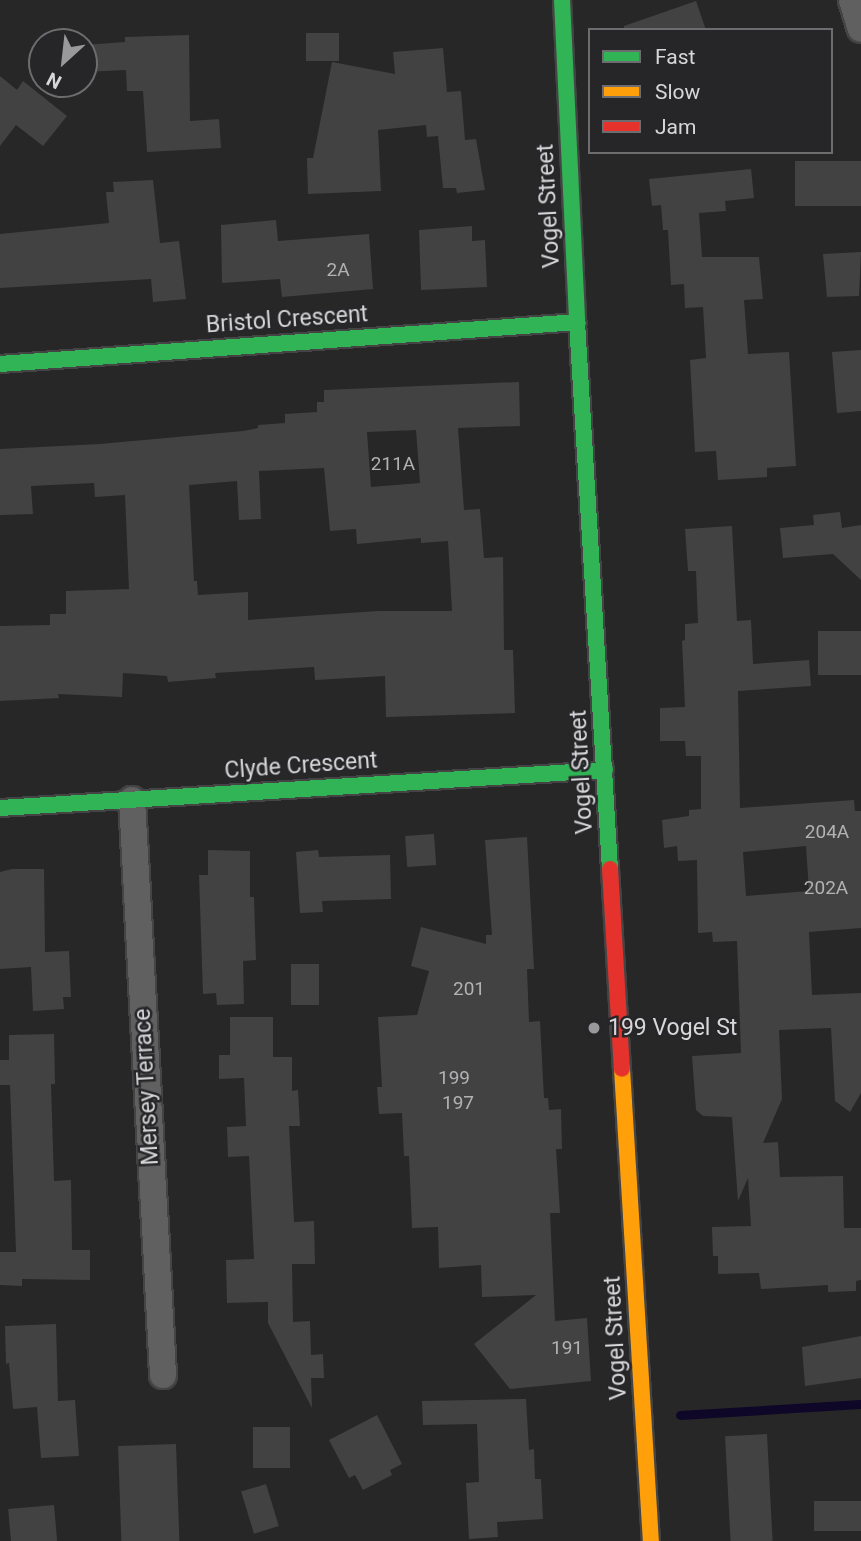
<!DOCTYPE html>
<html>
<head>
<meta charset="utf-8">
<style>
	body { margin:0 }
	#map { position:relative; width:861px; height:1541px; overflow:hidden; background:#272728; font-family:Roboto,sans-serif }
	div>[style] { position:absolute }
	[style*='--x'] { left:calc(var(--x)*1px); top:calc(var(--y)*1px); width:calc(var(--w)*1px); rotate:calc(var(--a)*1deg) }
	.stream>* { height:9px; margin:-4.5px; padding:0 4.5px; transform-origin:4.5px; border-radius:4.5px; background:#0f0727 }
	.building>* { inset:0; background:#424243; transform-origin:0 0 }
	.roads { filter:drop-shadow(2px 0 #444445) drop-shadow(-2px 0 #444445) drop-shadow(0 2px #444445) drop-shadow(0 -2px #444445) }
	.street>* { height:26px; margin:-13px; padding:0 13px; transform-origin:13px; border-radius:13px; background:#606061 }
	.fast>* { height:16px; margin:-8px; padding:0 8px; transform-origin:8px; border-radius:8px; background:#30b455 }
	.slow>* { height:16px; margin:-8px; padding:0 8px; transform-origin:8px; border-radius:8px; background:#ff9f0a }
	.jam>* { height:16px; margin:-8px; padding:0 8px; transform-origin:8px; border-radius:8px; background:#e5322d }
	.dots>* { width:19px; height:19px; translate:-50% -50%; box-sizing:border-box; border:4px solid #262629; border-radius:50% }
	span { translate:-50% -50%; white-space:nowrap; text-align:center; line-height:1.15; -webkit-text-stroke:5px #262629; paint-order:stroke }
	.number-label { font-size:19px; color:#b2b2b4 }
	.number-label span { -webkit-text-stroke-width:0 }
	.street-label { font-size:23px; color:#d7d7d9 }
	.poi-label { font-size:23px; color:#d7d7d9 }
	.left { translate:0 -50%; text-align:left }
	.legend { position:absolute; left:588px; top:28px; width:245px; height:126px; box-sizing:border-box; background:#262629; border:2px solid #6d6d6f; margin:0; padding:9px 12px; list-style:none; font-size:21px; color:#d7d7d9 }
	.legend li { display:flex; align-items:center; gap:14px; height:35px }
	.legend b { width:35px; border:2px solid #6d6d6f }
	.north { position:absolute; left:28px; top:28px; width:70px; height:70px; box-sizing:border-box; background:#262629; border:2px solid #6d6d6f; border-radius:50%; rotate:207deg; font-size:19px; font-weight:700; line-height:28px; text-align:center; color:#d7d7d9 }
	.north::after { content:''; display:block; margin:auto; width:24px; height:32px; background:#99999b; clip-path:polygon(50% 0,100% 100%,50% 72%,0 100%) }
</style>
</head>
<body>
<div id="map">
	<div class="stream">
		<i style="--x:680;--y:1415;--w:181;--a:-3.5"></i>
	</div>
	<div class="building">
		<i style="clip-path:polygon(696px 1px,706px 30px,624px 30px,624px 26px)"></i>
		<i style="left:339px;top:33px;width:28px;height:33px;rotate:90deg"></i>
		<i style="clip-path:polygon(189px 35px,190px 121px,219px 119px,221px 148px,147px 152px,143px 91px,127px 91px,126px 70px,84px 72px,84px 45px,125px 42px,125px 37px)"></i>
		<i style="clip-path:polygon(443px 48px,447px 92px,461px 91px,465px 140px,476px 139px,485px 190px,457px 193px,456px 188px,443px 188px,438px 136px,427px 137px,426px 125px,378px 130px,381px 191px,308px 194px,307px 158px,313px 158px,332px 62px,395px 74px,393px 52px)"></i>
		<i style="clip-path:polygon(0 76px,17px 90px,23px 81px,67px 116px,43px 146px,16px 125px,0 146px)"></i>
		<i style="left:861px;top:161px;width:45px;height:66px;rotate:90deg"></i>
		<i style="clip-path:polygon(751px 169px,754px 198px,725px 201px,726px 211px,699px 213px,702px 257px,759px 257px,763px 299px,744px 300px,748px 354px,789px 352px,796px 466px,767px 468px,767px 477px,718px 480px,716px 451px,695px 452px,690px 360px,706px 358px,703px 307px,685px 308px,684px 284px,671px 285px,668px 230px,663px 230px,661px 205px,652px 206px,649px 179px)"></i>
		<i style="clip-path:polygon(153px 180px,160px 243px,179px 241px,186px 299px,153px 302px,151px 279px,0 288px,0 234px,109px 223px,106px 192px,114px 192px,113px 182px)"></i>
		<i style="clip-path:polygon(276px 220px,278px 241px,369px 234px,373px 289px,282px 297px,280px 279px,222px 283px,221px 225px)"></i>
		<i style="clip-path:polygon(472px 226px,472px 241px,485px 240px,487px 287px,421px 290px,419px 230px)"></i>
		<i style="clip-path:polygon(861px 252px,859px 296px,827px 297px,823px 254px)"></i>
		<i style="clip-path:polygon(861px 350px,861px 411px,837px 413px,832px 352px)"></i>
		<i style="clip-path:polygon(evenodd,519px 382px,520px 426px,458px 428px,464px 510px,480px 509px,484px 558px,503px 557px,504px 650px,513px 650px,515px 713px,386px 717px,385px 676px,315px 680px,314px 667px,215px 673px,216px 678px,168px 682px,167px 676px,123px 673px,122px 697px,58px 694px,59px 698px,0 701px,0 626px,50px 625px,50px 614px,66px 614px,66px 591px,129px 589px,125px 495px,95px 497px,94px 483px,31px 486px,33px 514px,0 515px,0 449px,100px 444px,243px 431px,258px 428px,258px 425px,285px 423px,285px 414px,317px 412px,317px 402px,324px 402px,324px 390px,519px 382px,416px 430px,420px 483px,371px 487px,367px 432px,416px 430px,519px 382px,324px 468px,330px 531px,356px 529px,357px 544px,421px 538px,421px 543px,448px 541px,452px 611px,378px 611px,248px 620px,248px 592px,198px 595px,197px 581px,194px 581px,189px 485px,237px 481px,239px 520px,261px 519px,259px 471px,324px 468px)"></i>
		<i style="clip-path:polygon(840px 512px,842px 528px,861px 525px,861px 580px,833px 554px,783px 558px,780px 528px,814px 525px,813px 515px)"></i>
		<i style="clip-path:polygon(evenodd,732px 526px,737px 621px,751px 620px,753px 664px,809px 660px,811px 686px,738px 691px,740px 808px,854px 800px,855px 811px,861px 811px,861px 928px,809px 932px,812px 995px,861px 993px,861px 1093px,850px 1112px,835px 1101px,831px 1028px,779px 1030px,782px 1099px,763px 1143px,778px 1142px,780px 1177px,843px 1176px,844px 1228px,861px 1228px,861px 1280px,856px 1281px,856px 1291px,828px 1292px,828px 1285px,761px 1289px,759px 1273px,718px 1274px,718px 1256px,713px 1256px,712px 1227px,751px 1226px,748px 1178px,738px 1201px,732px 1117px,703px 1116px,696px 1110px,692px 1056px,741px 1053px,737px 941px,713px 942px,712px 932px,698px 933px,697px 860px,678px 861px,677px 846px,664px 848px,662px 820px,689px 816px,689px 810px,701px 809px,701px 756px,686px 756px,685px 741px,660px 741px,660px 708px,685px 707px,682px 641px,685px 640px,685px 624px,698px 623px,696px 571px,688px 571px,685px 529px,732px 526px,806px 846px,809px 891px,746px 896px,743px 852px,806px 846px)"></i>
		<i style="left:861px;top:631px;width:44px;height:43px;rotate:90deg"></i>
		<i style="left:434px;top:834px;width:31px;height:29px;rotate:86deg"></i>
		<i style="clip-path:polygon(527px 837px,534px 969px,527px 969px,529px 1022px,540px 1021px,544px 1098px,548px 1098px,549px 1110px,561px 1109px,562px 1149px,556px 1149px,560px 1213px,550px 1213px,555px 1321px,587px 1318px,591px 1381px,510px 1389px,474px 1344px,536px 1295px,482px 1297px,481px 1265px,439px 1268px,438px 1227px,412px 1228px,409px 1156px,404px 1156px,402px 1113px,379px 1114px,377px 1087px,382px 1087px,378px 1017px,417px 1015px,429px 971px,411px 966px,421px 927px,486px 944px,486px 935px,492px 935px,485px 840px)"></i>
		<i style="clip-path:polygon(208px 850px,250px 851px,250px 897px,254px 897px,256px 960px,243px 961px,244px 1004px,217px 1005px,216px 993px,203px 994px,199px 875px,208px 875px)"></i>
		<i style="clip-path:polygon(318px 850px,319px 857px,390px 855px,391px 899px,322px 901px,323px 912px,300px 913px,296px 852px)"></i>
		<i style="clip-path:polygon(12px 869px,44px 869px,45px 952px,69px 951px,71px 997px,63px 997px,64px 1009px,33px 1011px,31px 967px,0 969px,0 872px)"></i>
		<i style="left:291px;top:964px;width:28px;height:41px"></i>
		<i style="clip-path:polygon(230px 1017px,273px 1017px,273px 1057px,292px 1057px,292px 1091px,298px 1090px,300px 1126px,289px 1126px,294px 1222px,314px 1221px,315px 1264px,292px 1264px,293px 1322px,310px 1321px,311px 1355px,323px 1354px,324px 1378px,311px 1378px,312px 1408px,268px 1323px,268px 1302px,227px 1303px,226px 1260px,254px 1259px,249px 1156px,228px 1157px,227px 1127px,246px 1126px,244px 1078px,219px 1079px,219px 1055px,230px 1055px)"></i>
		<i style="clip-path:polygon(54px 1034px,55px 1084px,51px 1084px,54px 1181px,71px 1180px,72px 1250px,90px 1250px,90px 1280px,22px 1279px,22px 1286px,0 1285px,0 1252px,16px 1252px,10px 1085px,0 1085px,0 1060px,9px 1060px,9px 1035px)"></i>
		<i style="clip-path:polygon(56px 1324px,58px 1401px,75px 1400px,79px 1456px,41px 1458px,37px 1407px,13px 1409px,9px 1363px,6px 1364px,5px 1326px)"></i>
		<i style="clip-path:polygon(861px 1336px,861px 1378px,805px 1386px,802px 1347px)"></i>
		<i style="clip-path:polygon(526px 1399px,529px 1450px,534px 1449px,535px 1479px,541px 1479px,543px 1519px,497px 1522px,498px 1537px,469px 1539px,466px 1483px,479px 1482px,477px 1424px,423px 1425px,422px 1401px)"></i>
		<i style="clip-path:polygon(377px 1415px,402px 1464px,390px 1470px,392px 1475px,363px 1490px,355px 1475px,349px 1478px,329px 1440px)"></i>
		<i style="left:253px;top:1427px;width:37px;height:41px"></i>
		<i style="left:767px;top:1434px;width:107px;height:42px;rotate:87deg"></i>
		<i style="left:176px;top:1444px;width:97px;height:58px;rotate:88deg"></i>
		<i style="left:266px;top:1484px;width:44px;height:26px;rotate:73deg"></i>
		<i style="left:861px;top:1501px;width:30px;height:47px;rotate:90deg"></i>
		<i style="left:54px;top:1505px;width:36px;height:46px;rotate:85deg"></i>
	</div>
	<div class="roads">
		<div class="street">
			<i style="--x:852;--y:0;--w:30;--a:73"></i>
			<i style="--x:132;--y:800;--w:576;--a:86.91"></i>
		</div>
		<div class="fast">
			<i style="--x:562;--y:0;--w:322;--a:87.3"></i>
			<i style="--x:577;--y:322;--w:548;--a:86.55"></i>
			<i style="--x:0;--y:364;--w:579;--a:-4.16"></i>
			<i style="--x:0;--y:808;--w:606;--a:-3.59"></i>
		</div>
		<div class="slow">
			<i style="--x:622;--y:1069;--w:473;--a:86.5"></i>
		</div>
		<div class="jam">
			<i style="--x:610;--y:869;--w:200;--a:86.6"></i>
		</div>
	</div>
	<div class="dots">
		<i style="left:594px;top:1028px;background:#99999b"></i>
	</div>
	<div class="number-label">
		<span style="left:338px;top:270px">2A</span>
		<span style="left:393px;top:464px">211A</span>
		<span style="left:827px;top:832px">204A</span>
		<span style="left:826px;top:888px">202A</span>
		<span style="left:469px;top:989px">201</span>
		<span style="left:454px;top:1078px">199</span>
		<span style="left:458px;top:1103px">197</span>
		<span style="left:567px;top:1348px">191</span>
	</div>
	<div class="street-label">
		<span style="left:549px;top:206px;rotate:-93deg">Vogel Street</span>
		<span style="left:287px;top:320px;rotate:-4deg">Bristol Crescent</span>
		<span style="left:301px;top:766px;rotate:-4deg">Clyde Crescent</span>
		<span style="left:582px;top:772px;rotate:-93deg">Vogel Street</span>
		<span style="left:147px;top:1087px;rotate:-93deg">Mersey Terrace</span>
		<span style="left:616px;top:1338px;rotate:-93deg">Vogel Street</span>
	</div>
	<div class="poi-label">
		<span class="left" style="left:608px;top:1028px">199 Vogel St</span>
	</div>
	<ul class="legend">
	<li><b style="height:9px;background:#30b455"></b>Fast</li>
	<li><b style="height:9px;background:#ff9f0a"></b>Slow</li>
	<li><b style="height:9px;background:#e5322d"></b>Jam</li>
	</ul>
	<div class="north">N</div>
</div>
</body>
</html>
